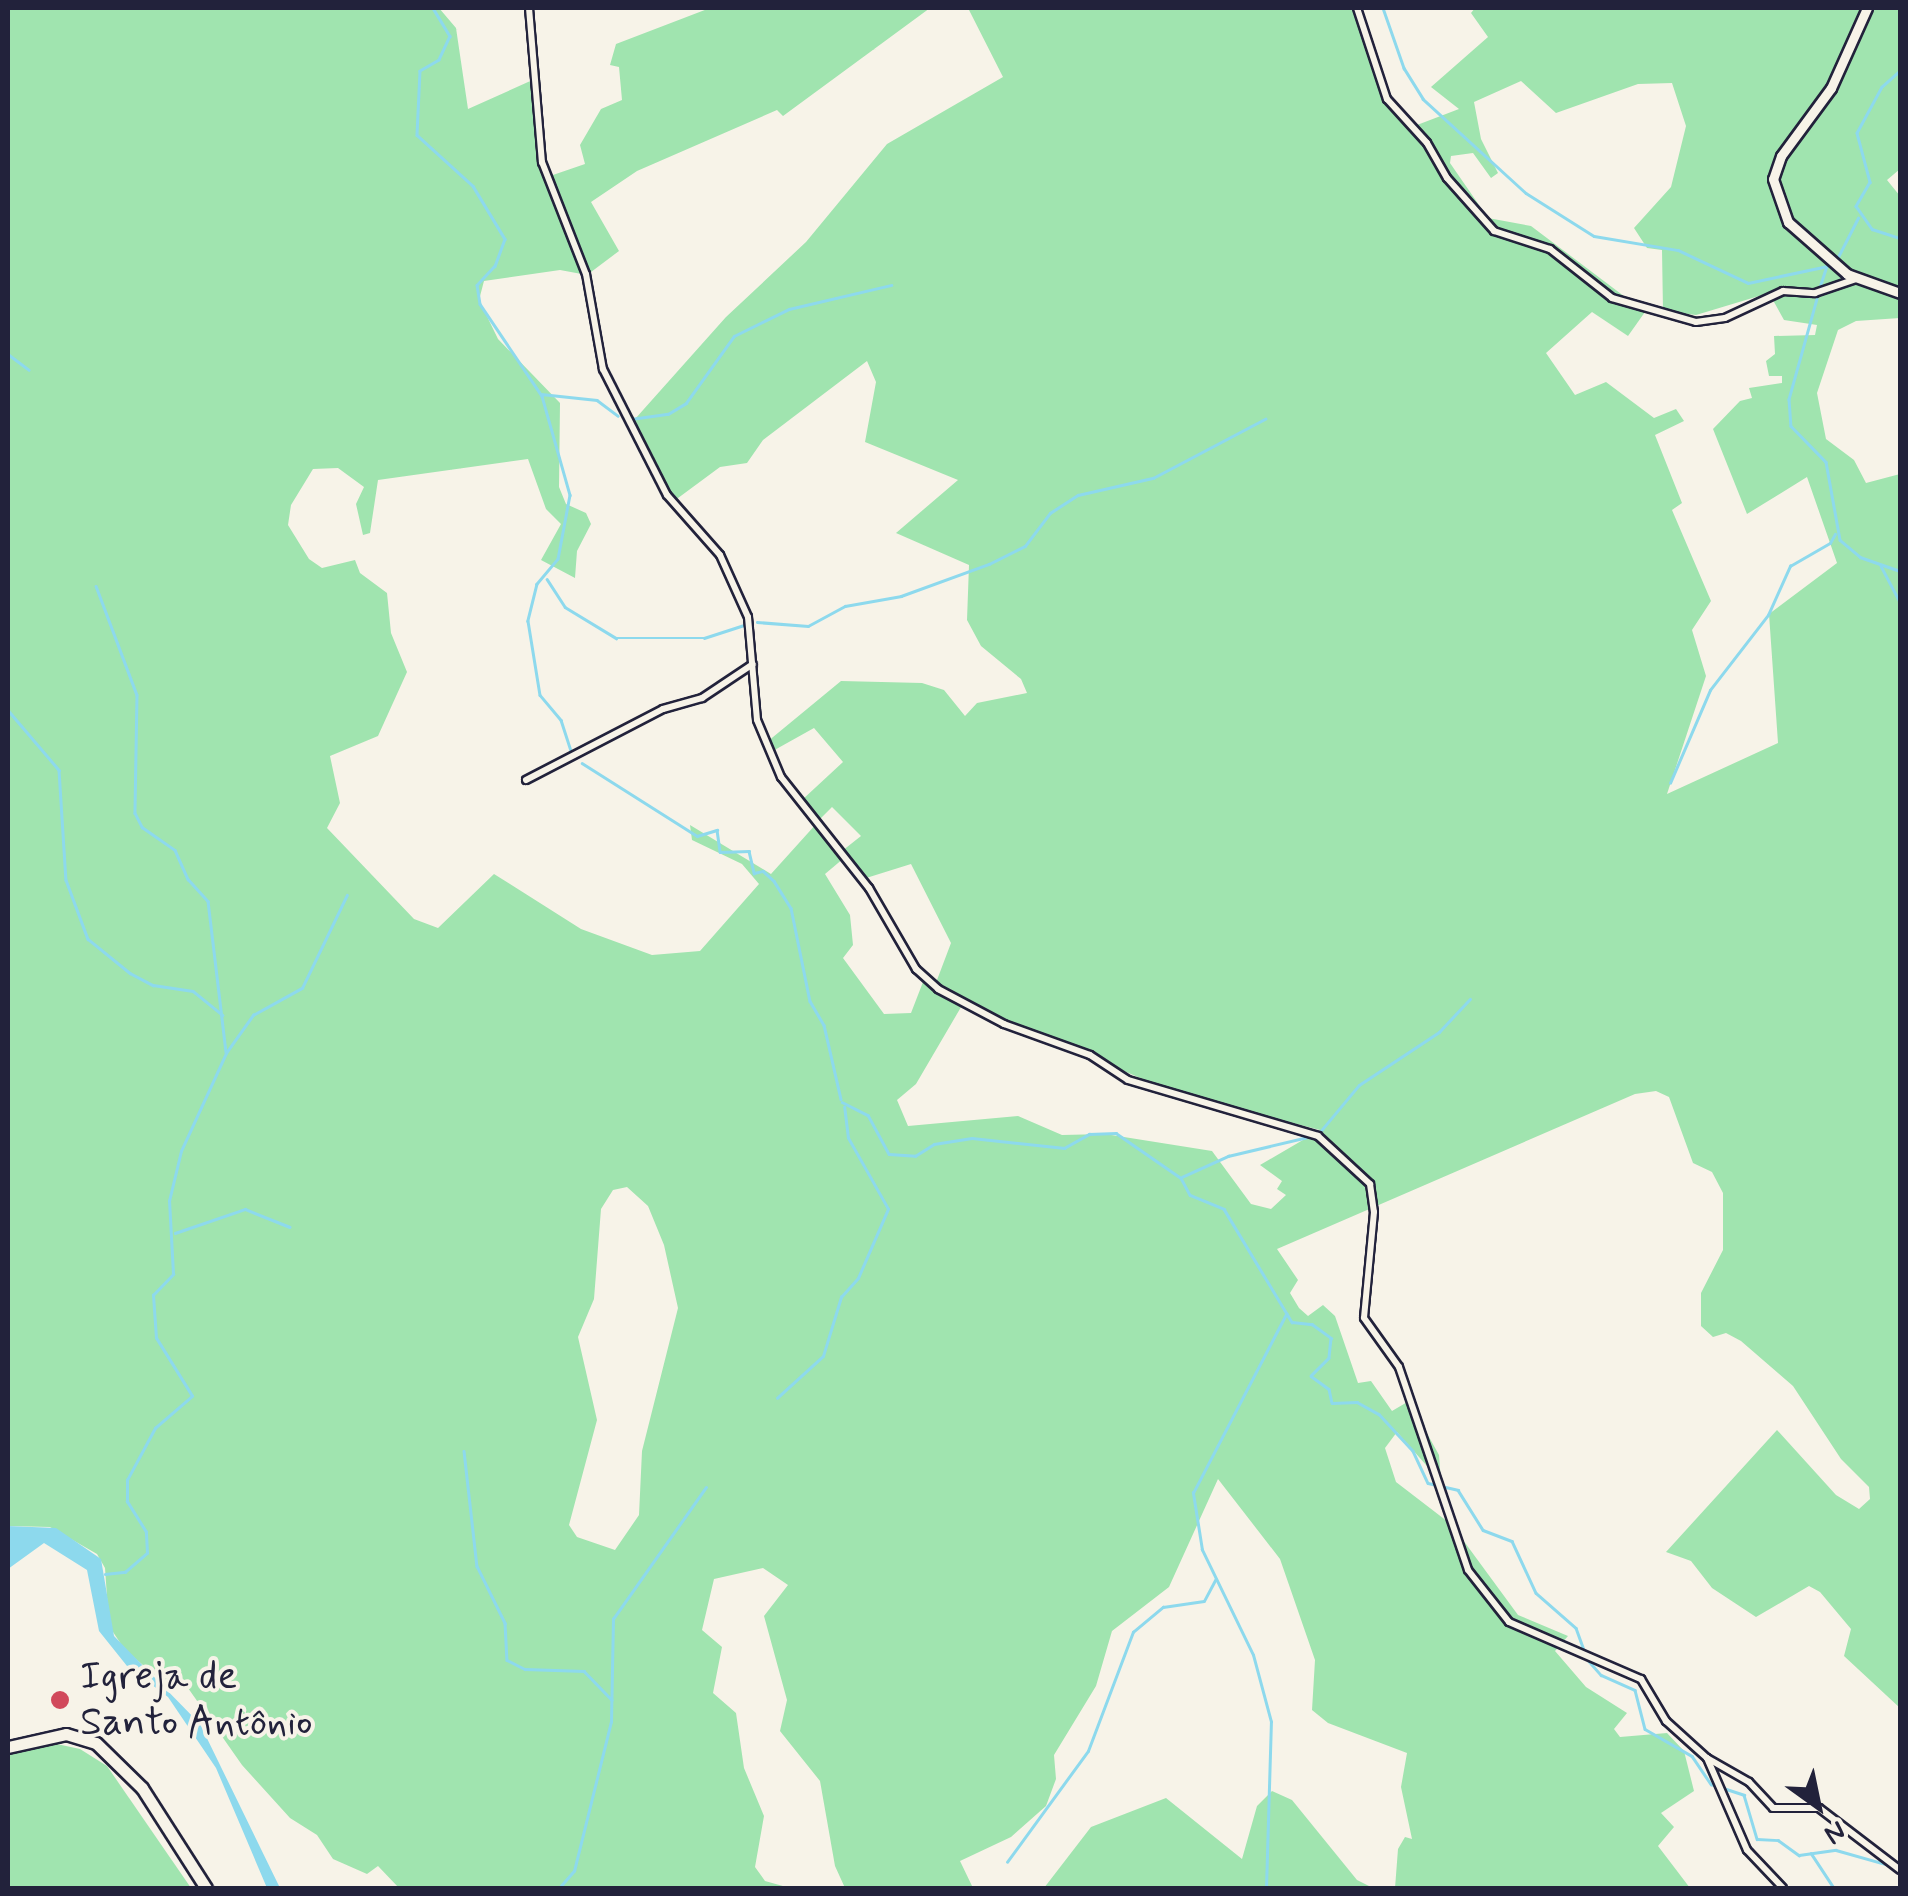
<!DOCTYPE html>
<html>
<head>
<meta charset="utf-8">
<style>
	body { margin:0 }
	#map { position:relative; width:1908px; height:1896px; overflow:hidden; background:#f7f3e8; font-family:Mynerve,sans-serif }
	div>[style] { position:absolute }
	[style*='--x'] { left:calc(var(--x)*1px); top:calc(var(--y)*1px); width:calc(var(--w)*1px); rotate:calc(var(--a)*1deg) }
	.green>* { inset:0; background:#a0e4af }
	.water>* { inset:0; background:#8dd9ed }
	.stream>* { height:2.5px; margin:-1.25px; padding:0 1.25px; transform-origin:1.25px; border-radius:1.25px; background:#8dd9ed }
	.roads { filter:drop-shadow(2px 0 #22223b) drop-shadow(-2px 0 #22223b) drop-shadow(0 2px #22223b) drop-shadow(0 -2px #22223b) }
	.minor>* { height:6px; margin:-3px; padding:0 3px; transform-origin:3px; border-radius:3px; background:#f7f3e8 }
	.tertiary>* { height:9px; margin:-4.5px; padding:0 4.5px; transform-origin:4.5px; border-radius:4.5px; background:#f7f3e8 }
	.primary>* { height:11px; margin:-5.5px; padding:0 5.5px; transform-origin:5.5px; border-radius:5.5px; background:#f7f3e8 }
	.dots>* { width:28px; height:28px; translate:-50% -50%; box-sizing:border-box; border:5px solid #f7f3e8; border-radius:50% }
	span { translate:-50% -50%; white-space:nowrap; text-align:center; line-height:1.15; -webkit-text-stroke:8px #f7f3e8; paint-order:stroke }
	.poi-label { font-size:40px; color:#22223b }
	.left { translate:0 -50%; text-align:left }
	.frame { position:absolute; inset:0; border:10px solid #22223b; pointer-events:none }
	.north { position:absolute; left:1768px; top:1756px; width:100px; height:100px; -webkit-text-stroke:8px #f7f3e8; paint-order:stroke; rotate:147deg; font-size:28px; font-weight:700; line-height:40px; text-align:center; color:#22223b }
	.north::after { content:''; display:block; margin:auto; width:35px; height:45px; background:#22223b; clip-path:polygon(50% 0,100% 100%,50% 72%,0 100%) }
</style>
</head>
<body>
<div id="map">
	<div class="green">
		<i style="clip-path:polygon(evenodd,8px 8px,439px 8px,456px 28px,468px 109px,537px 78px,542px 170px,550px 176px,585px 164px,580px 145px,601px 109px,622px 100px,619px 67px,610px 65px,616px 44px,710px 8px,930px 8px,783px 116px,777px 110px,637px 171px,591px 202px,619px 251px,587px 275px,560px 270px,484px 281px,479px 300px,498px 339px,560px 403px,559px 487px,566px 504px,586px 513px,591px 524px,577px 551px,575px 578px,541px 560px,561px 524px,546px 509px,528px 459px,378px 480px,370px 533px,363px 535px,356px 504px,364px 487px,338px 468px,313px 469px,291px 505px,288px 525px,309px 559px,322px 568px,355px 560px,360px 573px,387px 593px,391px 633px,407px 672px,378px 736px,330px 756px,340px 803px,327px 828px,414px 919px,438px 928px,494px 874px,581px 929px,652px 955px,700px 951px,759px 884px,742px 864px,692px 840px,690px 825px,771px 874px,817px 823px,842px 851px,861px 836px,832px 807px,818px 821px,802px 800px,843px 762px,814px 728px,771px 752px,767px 742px,841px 681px,922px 683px,944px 690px,965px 716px,977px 703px,1027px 693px,1021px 679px,981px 646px,967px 620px,969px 565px,896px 533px,958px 480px,865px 442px,876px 382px,867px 361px,763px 440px,747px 463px,720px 467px,674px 501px,627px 428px,726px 317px,806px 242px,887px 144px,1003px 77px,968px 8px,1361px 8px,1381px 74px,1394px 101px,1417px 125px,1459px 109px,1431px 87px,1488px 37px,1471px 13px,1475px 8px,1900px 8px,1900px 169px,1887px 180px,1900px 196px,1900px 318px,1856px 321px,1838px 330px,1817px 393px,1826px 439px,1854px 460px,1866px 483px,1900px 474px,1900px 1708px,1844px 1656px,1851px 1629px,1820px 1592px,1809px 1586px,1756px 1617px,1712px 1588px,1691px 1561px,1666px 1552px,1777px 1430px,1836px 1495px,1859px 1509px,1870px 1499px,1869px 1487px,1841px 1459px,1793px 1386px,1741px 1341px,1726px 1333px,1713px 1337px,1701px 1326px,1701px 1293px,1723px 1250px,1723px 1193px,1712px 1172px,1693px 1163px,1669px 1097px,1656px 1091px,1635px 1094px,1277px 1249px,1298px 1280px,1290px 1293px,1299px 1308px,1308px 1316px,1323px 1305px,1335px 1316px,1358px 1383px,1371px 1381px,1392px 1411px,1409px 1401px,1439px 1455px,1441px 1482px,1397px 1432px,1385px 1448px,1396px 1482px,1452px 1525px,1518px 1615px,1568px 1636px,1555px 1651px,1586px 1687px,1627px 1713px,1614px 1729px,1620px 1737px,1667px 1733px,1684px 1751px,1694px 1791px,1661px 1813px,1674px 1827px,1658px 1846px,1690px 1888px,1395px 1888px,1398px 1849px,1405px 1837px,1412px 1839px,1401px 1787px,1407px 1753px,1328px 1723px,1312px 1710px,1315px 1660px,1280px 1559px,1218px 1479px,1169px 1587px,1112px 1631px,1096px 1686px,1054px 1755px,1056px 1779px,1046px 1806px,1011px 1837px,960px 1861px,973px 1888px,845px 1888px,835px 1866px,820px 1781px,780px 1731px,787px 1700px,764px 1616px,788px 1585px,763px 1568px,714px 1579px,702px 1630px,722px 1647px,713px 1693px,736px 1713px,744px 1768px,764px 1816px,755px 1867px,765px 1881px,790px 1888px,399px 1888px,378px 1866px,367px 1874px,333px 1859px,317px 1835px,290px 1818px,242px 1765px,181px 1678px,168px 1686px,125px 1650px,109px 1626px,105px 1568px,97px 1554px,50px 1527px,8px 1526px,8px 8px,1521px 81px,1556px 113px,1638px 84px,1672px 83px,1686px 126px,1671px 187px,1634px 228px,1647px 248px,1662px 250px,1663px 311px,1696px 315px,1769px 293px,1784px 320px,1817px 325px,1815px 335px,1774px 336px,1775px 354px,1766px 361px,1769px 376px,1782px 376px,1782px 383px,1749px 388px,1752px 398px,1740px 401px,1713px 429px,1747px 514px,1807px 477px,1837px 563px,1769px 614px,1778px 743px,1667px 794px,1706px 676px,1692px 630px,1711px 601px,1672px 510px,1682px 503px,1655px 435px,1684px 421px,1676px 409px,1654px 418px,1606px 382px,1575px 395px,1546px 353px,1592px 312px,1628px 336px,1645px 312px,1531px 226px,1488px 218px,1450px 163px,1451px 156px,1473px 153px,1491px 178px,1498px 173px,1481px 139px,1474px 102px,1521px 81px,8px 8px,844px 858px,863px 879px,911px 864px,951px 943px,937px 980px,923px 982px,911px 1013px,884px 1014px,843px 958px,853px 945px,850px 915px,825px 874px,844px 858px,8px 8px,964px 1002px,1175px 1093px,1320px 1130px,1260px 1165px,1282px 1181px,1277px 1189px,1286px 1195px,1271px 1209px,1251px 1204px,1212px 1151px,1105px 1134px,1062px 1135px,1018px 1116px,908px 1126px,897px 1100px,916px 1084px,964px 1002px,8px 8px,627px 1187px,648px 1206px,664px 1245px,678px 1308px,642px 1451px,639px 1515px,615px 1550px,577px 1537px,569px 1525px,597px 1420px,578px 1337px,594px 1299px,601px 1209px,613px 1190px,627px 1187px)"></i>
		<i style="clip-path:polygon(43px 1741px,80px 1749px,107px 1766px,191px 1888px,8px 1888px,8px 1750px)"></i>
		<i style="clip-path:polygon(1272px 1791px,1292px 1800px,1357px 1880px,1373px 1888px,1044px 1888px,1091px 1827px,1166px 1798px,1242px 1859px,1257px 1806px)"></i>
	</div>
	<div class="water">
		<i style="clip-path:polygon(8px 1526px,56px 1528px,101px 1559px,114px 1636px,200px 1724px,280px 1888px,267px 1888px,216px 1768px,168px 1697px,127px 1666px,99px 1631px,87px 1570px,44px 1543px,8px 1569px)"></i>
	</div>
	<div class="stream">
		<i style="--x:433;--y:8;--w:33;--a:59"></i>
		<i style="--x:450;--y:36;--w:26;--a:115"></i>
		<i style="--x:439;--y:60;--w:22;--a:150"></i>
		<i style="--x:420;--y:71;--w:64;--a:92.7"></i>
		<i style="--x:417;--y:135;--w:76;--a:42.3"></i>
		<i style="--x:473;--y:186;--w:62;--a:58.9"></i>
		<i style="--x:505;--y:239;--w:29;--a:110"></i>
		<i style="--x:495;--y:266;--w:26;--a:133"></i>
		<i style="--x:477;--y:285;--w:19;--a:81"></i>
		<i style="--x:480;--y:304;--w:111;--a:56"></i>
		<i style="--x:542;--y:396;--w:103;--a:74.2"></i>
		<i style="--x:570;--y:495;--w:65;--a:100.6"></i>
		<i style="--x:558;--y:559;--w:33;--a:130"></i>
		<i style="--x:537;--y:584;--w:38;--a:104"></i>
		<i style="--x:528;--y:621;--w:75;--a:80.8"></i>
		<i style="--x:540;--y:695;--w:33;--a:50"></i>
		<i style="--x:561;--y:720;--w:35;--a:72"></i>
		<i style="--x:1383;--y:8;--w:64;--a:70.7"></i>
		<i style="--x:1404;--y:68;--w:36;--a:58"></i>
		<i style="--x:1423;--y:99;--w:139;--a:42.4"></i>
		<i style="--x:1526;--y:193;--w:80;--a:32.3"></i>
		<i style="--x:1594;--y:236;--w:85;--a:9.5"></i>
		<i style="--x:1678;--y:250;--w:77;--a:25.2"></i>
		<i style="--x:1748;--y:283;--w:81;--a:-12.1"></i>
		<i style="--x:1900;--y:71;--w:24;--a:138"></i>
		<i style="--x:1882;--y:87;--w:52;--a:118.5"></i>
		<i style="--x:1857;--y:133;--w:51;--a:75.1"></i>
		<i style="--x:1870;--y:182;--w:28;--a:120"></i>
		<i style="--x:1856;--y:206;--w:28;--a:55"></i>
		<i style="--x:1872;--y:229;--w:29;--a:18"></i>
		<i style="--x:1837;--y:259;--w:46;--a:-62.9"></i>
		<i style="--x:1820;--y:286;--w:19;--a:-72"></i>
		<i style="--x:1817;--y:299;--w:104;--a:105.6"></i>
		<i style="--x:1789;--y:399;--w:27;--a:86"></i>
		<i style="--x:1791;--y:426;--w:50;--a:45.8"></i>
		<i style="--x:1826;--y:462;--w:79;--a:79.8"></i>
		<i style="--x:1840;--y:540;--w:26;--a:40"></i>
		<i style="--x:1860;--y:557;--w:42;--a:19.3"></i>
		<i style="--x:8;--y:354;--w:26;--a:37"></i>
		<i style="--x:541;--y:394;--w:56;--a:6.1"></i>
		<i style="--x:597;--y:400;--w:26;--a:37"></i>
		<i style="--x:631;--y:419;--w:37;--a:-8"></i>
		<i style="--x:668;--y:414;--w:21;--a:-31"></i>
		<i style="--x:686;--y:403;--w:82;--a:-54.4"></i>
		<i style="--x:734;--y:336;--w:61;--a:-26.1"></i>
		<i style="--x:789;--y:309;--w:105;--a:-13.2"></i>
		<i style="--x:1881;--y:566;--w:41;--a:62.2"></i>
		<i style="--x:547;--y:579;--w:33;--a:57"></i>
		<i style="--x:565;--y:607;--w:60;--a:31.3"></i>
		<i style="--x:616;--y:638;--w:88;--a:0"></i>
		<i style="--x:704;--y:638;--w:40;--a:-18"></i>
		<i style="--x:96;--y:586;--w:116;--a:69.4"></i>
		<i style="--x:137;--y:695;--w:118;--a:91"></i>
		<i style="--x:135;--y:813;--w:16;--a:63"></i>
		<i style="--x:142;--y:827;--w:40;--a:34.9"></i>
		<i style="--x:175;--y:850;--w:32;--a:66"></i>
		<i style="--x:188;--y:879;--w:30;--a:48"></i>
		<i style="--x:208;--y:901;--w:152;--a:83.2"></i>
		<i style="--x:757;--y:622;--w:51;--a:4.5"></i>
		<i style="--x:808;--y:626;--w:42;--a:-28.4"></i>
		<i style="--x:845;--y:606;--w:57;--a:-10.1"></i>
		<i style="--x:901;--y:596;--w:94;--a:-20"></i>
		<i style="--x:989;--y:564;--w:40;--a:-26.6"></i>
		<i style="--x:1025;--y:546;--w:41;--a:-52.9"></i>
		<i style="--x:1050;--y:513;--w:33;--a:-33"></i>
		<i style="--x:1078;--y:495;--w:77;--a:-12.8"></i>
		<i style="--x:1153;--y:478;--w:127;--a:-27.8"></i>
		<i style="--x:8;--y:710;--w:79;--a:49.6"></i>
		<i style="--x:59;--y:770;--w:110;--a:86.4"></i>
		<i style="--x:66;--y:880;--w:63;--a:69.6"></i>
		<i style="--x:88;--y:939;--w:54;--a:39"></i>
		<i style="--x:130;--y:973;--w:26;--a:28"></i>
		<i style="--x:153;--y:985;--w:40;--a:8.5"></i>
		<i style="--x:193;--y:991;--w:38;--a:39"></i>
		<i style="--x:582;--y:763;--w:136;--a:32.4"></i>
		<i style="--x:697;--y:836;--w:21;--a:-17"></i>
		<i style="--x:717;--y:830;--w:22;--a:82"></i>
		<i style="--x:720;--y:852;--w:29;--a:-2"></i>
		<i style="--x:749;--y:851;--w:23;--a:77"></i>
		<i style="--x:754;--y:873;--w:9;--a:-13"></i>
		<i style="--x:763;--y:871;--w:15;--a:42"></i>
		<i style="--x:774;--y:881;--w:32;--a:58"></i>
		<i style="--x:791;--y:908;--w:95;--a:78.5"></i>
		<i style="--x:810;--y:1001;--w:28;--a:60"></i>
		<i style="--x:824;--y:1025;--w:76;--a:77.1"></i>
		<i style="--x:1670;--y:783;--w:101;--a:-66.7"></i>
		<i style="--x:1710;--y:690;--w:95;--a:-52.3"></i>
		<i style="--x:1768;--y:615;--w:54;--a:-65.8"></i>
		<i style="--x:1790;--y:566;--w:46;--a:-29.9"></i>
		<i style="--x:1830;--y:543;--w:10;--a:-61"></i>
		<i style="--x:842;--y:1102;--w:29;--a:27"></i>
		<i style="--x:868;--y:1115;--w:44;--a:61.7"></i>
		<i style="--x:889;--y:1154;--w:26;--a:4"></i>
		<i style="--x:915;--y:1156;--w:22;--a:-32"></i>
		<i style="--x:934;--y:1144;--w:38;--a:-9"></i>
		<i style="--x:972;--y:1138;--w:93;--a:6.2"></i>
		<i style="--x:1064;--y:1148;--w:29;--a:-29"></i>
		<i style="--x:1089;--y:1134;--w:27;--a:-2"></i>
		<i style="--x:1116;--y:1133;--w:79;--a:34.7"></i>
		<i style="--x:1181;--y:1178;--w:19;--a:62"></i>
		<i style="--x:1190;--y:1195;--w:37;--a:22"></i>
		<i style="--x:1224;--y:1209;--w:132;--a:59"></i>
		<i style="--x:1292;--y:1322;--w:20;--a:6"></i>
		<i style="--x:1312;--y:1324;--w:24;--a:36"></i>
		<i style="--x:1331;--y:1338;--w:20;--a:96"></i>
		<i style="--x:1329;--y:1358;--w:25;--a:135"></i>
		<i style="--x:1311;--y:1376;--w:22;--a:36"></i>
		<i style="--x:1329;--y:1389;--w:14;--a:78"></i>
		<i style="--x:1332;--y:1403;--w:25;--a:-2"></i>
		<i style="--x:1357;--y:1402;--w:25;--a:29"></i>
		<i style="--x:1379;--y:1414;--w:50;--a:47.4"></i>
		<i style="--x:1413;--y:1451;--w:35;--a:65"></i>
		<i style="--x:1428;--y:1483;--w:31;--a:13"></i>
		<i style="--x:1458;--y:1490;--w:47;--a:58"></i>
		<i style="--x:1483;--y:1530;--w:31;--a:21"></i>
		<i style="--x:1512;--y:1541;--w:57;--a:65.2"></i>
		<i style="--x:1536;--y:1593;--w:53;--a:41.2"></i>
		<i style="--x:1576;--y:1628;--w:27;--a:70"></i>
		<i style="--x:1319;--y:1133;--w:62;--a:-50.2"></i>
		<i style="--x:1359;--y:1085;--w:96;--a:-33.5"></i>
		<i style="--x:1439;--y:1032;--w:45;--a:-46.8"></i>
		<i style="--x:1182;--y:1177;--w:51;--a:-24.5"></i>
		<i style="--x:1228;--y:1156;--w:86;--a:-13.4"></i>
		<i style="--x:175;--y:1233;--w:74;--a:-18.9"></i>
		<i style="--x:245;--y:1209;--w:48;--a:21.8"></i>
		<i style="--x:777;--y:1398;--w:62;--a:-42.4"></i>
		<i style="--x:823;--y:1356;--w:62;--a:-73"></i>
		<i style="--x:841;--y:1297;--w:25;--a:-48"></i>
		<i style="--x:858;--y:1278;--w:75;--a:-66.5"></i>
		<i style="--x:888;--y:1209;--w:81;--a:-119.4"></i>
		<i style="--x:848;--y:1138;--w:31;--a:-97"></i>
		<i style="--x:464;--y:1451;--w:116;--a:83.6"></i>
		<i style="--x:477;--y:1566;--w:64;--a:63.8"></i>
		<i style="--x:505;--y:1623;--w:37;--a:87"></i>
		<i style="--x:507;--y:1660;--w:20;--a:27"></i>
		<i style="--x:525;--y:1669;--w:59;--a:1.9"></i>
		<i style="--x:584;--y:1671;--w:40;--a:46"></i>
		<i style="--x:105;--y:1574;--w:20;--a:-6"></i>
		<i style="--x:125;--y:1572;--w:29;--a:-41"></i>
		<i style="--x:147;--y:1553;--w:21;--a:-93"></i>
		<i style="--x:146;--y:1532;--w:36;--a:-122"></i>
		<i style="--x:127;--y:1502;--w:22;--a:-90"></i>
		<i style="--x:127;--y:1480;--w:59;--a:-61.7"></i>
		<i style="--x:155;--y:1428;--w:49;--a:-40.9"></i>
		<i style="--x:192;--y:1396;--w:68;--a:-121.8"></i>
		<i style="--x:156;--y:1338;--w:43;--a:-94"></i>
		<i style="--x:153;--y:1295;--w:29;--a:-46"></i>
		<i style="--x:173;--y:1274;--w:73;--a:-93.1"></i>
		<i style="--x:169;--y:1201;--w:51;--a:-76.5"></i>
		<i style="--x:181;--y:1151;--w:108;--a:-65.3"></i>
		<i style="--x:226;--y:1053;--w:47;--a:-54.6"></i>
		<i style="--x:253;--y:1015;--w:56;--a:-28.9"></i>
		<i style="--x:302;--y:988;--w:103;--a:-64.2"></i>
		<i style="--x:1588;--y:1660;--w:20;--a:49"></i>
		<i style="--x:1601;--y:1675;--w:37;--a:24"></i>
		<i style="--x:1635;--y:1690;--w:40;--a:75.6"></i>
		<i style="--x:1645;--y:1729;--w:54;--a:29.9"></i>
		<i style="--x:1692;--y:1756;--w:34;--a:56"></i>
		<i style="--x:1711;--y:1784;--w:35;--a:18"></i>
		<i style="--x:1744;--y:1795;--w:46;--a:73.5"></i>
		<i style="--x:1757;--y:1839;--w:21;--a:3"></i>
		<i style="--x:1778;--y:1840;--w:26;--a:36"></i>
		<i style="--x:1799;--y:1855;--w:37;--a:-8"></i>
		<i style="--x:1836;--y:1850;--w:55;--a:15.8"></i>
		<i style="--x:1811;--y:1853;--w:42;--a:56.7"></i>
		<i style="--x:1007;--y:1862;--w:137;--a:-53.9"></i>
		<i style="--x:1088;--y:1751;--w:127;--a:-69.3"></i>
		<i style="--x:1133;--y:1632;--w:39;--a:-40"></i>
		<i style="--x:1163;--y:1607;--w:41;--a:-8.3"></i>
		<i style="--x:1204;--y:1601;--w:24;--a:-62"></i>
		<i style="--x:1899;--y:1862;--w:1;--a:0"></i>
		<i style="--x:559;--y:1888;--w:23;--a:-49"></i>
		<i style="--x:574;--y:1871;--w:154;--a:-76.1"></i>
		<i style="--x:611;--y:1722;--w:103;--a:-88.9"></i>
		<i style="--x:613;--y:1619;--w:161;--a:-54.8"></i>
		<i style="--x:1266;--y:1888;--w:166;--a:-88.3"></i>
		<i style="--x:1271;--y:1722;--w:69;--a:-105"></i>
		<i style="--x:1253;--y:1655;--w:117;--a:-115.9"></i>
		<i style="--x:1202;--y:1550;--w:58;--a:-99"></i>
		<i style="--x:1193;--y:1493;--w:202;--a:-62.5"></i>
	</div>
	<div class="roads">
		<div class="minor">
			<i style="--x:529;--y:8;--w:155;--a:85.2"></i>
			<i style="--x:542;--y:162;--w:120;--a:68.6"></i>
			<i style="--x:586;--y:274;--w:97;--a:79.9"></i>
			<i style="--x:603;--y:369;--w:141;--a:63.1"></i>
			<i style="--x:667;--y:495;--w:80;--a:48.5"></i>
			<i style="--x:720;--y:555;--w:68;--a:65.7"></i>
			<i style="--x:748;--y:617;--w:103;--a:85"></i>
			<i style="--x:757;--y:720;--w:62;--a:67.2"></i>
			<i style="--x:781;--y:777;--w:142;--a:51.6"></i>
			<i style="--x:869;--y:888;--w:94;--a:59.9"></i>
			<i style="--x:916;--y:969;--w:30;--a:42"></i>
			<i style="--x:938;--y:989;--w:75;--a:27.9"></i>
			<i style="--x:1004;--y:1024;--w:91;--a:19.8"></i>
			<i style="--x:1090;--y:1055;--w:45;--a:33.3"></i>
			<i style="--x:1128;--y:1080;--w:198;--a:16.4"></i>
			<i style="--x:1318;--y:1136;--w:71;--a:42.7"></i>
			<i style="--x:1370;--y:1184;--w:28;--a:82"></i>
			<i style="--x:1374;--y:1212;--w:106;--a:95.4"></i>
			<i style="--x:1364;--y:1318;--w:60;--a:54.5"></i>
			<i style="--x:1399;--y:1367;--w:214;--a:71.2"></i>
			<i style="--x:1468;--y:1570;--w:66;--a:51.7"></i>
			<i style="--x:1509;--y:1622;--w:144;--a:23.4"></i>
			<i style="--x:1641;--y:1679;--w:49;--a:59.2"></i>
			<i style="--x:1666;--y:1721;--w:55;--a:42.1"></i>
			<i style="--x:1707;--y:1758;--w:100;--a:66.5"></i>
			<i style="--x:1747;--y:1850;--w:52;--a:46.5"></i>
			<i style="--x:1357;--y:8;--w:96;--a:71.8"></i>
			<i style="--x:1387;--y:99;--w:59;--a:47.7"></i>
			<i style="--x:1427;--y:143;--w:40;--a:60.3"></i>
			<i style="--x:1447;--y:178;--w:71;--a:48.4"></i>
			<i style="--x:1494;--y:231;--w:59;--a:17.8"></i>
			<i style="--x:1550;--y:249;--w:79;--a:38.3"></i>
			<i style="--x:1612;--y:298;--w:87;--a:15.9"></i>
			<i style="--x:1696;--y:322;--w:29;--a:-8"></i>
			<i style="--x:1725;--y:318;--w:64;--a:-25"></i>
			<i style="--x:1783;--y:291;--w:32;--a:4"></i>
			<i style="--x:1815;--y:293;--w:43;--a:-18.9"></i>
			<i style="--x:526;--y:780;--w:154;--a:-27.4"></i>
			<i style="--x:663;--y:709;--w:41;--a:-15.8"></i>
			<i style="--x:702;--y:698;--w:61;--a:-33.7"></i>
			<i style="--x:1707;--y:1758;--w:48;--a:29.7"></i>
			<i style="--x:1749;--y:1782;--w:35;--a:47"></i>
			<i style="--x:1773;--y:1808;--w:46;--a:0"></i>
			<i style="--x:1819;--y:1808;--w:102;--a:37.4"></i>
		</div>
		<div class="tertiary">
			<i style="--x:1867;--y:8;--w:88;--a:114.2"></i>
			<i style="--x:1831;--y:88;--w:84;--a:126.3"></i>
			<i style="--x:1781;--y:156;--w:24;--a:109"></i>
			<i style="--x:1773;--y:179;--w:46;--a:70.8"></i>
			<i style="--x:1788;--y:222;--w:79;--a:41.4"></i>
			<i style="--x:1847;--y:274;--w:56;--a:19.7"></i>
		</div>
		<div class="primary">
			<i style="--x:8;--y:1747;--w:59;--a:-12.6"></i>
			<i style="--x:66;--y:1734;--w:31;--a:17"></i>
			<i style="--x:96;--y:1743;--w:64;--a:44.4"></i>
			<i style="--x:142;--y:1788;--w:119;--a:57.4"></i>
		</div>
	</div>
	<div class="dots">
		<i style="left:60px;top:1700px;background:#d1495b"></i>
	</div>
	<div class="poi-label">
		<span class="left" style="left:80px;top:1700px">Igreja de<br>Santo Antônio</span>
	</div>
	<div class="frame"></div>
	<div class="north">N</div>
</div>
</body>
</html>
